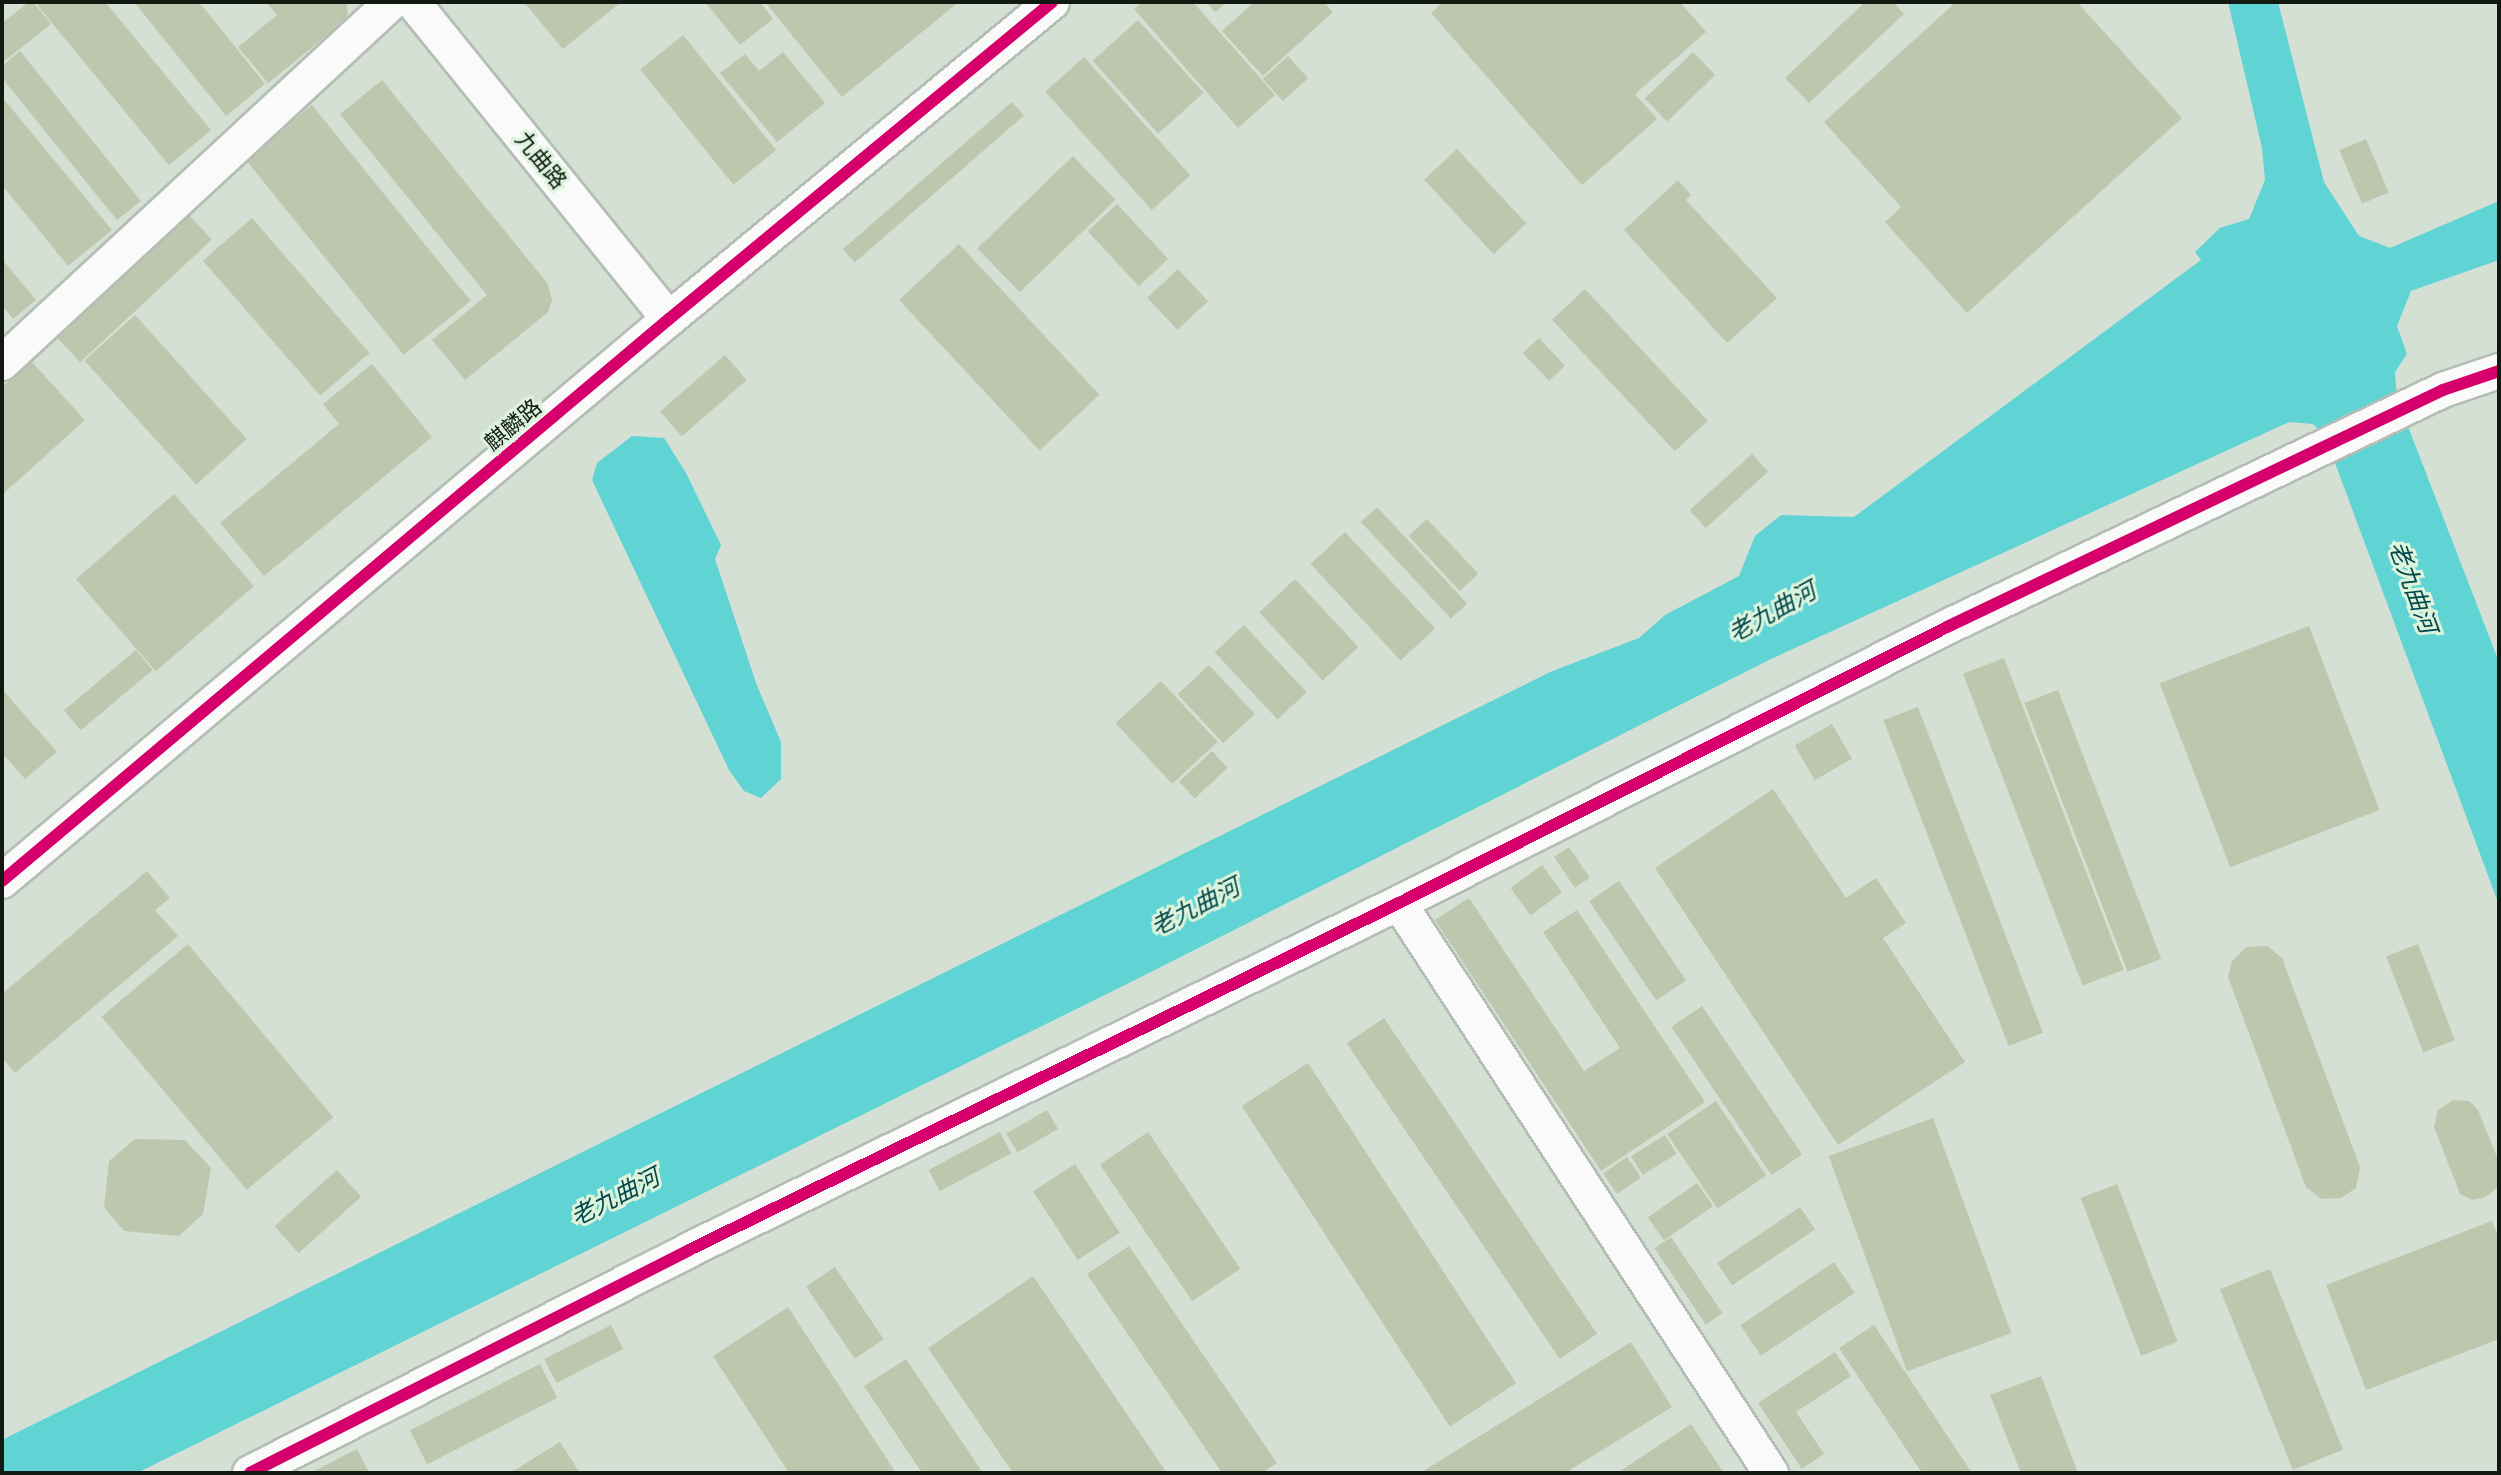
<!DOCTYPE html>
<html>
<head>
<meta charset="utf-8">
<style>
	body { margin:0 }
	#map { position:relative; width:2501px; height:1475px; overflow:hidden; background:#d4e0d4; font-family:Raleway,"Noto Sans SC",sans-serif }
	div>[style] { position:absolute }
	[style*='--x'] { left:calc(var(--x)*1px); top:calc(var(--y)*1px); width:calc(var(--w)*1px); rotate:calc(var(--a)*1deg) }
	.water>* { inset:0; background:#60d3d5 }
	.building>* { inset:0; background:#bfc6ae; transform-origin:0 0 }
	.roads { filter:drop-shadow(2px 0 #b4beb4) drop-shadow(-2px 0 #b4beb4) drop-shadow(0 2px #b4beb4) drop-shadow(0 -2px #b4beb4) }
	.minor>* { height:34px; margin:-17px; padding:0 17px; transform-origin:17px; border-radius:17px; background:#f9faf9 }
	.cycleway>* { height:12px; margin:-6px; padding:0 6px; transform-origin:6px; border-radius:6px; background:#d6006c }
	span { translate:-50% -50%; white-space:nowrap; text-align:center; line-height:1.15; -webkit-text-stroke:6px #ddf3db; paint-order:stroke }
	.street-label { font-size:22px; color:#111911 }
	.water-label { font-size:24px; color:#02484c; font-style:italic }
	.frame { position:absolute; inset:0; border:4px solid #111911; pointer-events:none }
</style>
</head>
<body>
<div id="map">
	<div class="water">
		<i style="clip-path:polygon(2228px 2px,2278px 2px,2324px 182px,2359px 236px,2390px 248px,2499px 201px,2499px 260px,2411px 291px,2397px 326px,2407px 354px,2395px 372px,2397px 398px,2499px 662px,2499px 905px,2325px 436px,2313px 424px,2289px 422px,1771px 659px,1127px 984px,137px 1473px,2px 1473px,2px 1440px,1550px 672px,1639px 638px,1665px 615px,1739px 576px,1755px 536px,1781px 515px,1854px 517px,2201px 260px,2195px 252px,2220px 228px,2249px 219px,2265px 180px,2262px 148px)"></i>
		<i style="clip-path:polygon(632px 436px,664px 438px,686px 473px,721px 545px,715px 559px,756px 683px,781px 742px,781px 779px,761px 798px,744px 791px,729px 770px,592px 480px,597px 463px)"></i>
	</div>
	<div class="building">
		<i style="clip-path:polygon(29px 2px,33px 2px,51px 24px,2px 63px,2px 23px)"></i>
		<i style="clip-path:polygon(40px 2px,105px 2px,211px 130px,169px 165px,37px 5px)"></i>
		<i style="clip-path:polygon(134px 2px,199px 2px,265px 84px,226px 116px)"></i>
		<i style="clip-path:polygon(266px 2px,346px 2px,348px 12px,345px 21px,268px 83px,238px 47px,277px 15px)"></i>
		<i style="clip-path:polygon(524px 2px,621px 2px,563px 49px)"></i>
		<i style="clip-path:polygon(705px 2px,760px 2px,773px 19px,740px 45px)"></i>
		<i style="clip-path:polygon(765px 2px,959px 2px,842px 97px)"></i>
		<i style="clip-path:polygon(1142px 2px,1193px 2px,1275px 95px,1238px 128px,1134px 9px)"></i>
		<i style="clip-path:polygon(1206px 2px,1227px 2px,1215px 12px)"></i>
		<i style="clip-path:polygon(1254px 2px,1324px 2px,1333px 12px,1263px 76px,1222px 31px)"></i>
		<i style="clip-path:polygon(1443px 2px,1680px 2px,1706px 32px,1635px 94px,1657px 119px,1582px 185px,1431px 13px)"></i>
		<i style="clip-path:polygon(1865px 2px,1893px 2px,1904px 14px,1809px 103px,1785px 78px)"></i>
		<i style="clip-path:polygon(1956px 2px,2077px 2px,2182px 118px,1967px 313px,1885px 222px,1901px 207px,1824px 122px)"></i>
		<i style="left:1138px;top:20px;width:98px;height:61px;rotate:48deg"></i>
		<i style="left:683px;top:35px;width:148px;height:55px;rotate:51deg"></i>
		<i style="clip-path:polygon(20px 51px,141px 201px,117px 220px,2px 78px,2px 66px)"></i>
		<i style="clip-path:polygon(783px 52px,825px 103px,777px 142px,720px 73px,745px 54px,759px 71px)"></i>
		<i style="left:1693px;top:52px;width:32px;height:67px;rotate:46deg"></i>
		<i style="left:1288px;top:56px;width:30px;height:34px;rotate:48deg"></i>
		<i style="left:1084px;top:57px;width:159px;height:52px;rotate:48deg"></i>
		<i style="clip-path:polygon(382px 80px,548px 284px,552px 300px,548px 312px,465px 380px,432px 340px,487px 295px,340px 114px)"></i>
		<i style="clip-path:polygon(2px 97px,112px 230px,68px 266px,2px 185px)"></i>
		<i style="left:1012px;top:102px;width:18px;height:224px;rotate:49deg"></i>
		<i style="left:312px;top:105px;width:252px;height:86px;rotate:51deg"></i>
		<i style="left:2366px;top:139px;width:58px;height:29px;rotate:67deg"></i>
		<i style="left:1457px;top:149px;width:102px;height:45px;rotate:47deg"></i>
		<i style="left:1073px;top:156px;width:61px;height:133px;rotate:46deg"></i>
		<i style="clip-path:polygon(1678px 180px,1691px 195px,1686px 200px,1777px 298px,1727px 343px,1624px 230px)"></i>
		<i style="left:1117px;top:204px;width:75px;height:40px;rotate:47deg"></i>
		<i style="left:188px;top:214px;width:35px;height:180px;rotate:47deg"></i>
		<i style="left:252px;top:218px;width:179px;height:65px;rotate:49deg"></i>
		<i style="left:959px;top:244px;width:206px;height:82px;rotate:47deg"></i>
		<i style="clip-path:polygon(2px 259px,36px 300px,13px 319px,2px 305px)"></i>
		<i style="left:1178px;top:269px;width:44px;height:42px;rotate:47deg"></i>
		<i style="left:1585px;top:289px;width:180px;height:45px;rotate:47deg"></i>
		<i style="left:135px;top:315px;width:167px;height:68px;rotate:48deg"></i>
		<i style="left:1539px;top:338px;width:38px;height:22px;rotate:47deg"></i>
		<i style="left:725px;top:355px;width:33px;height:86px;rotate:49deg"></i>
		<i style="clip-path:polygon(31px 361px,85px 420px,2px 495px,2px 387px)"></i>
		<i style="clip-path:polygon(372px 364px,432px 437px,264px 576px,220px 523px,339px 424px,323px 404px)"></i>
		<i style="left:1752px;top:454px;width:24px;height:84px;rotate:48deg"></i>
		<i style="left:174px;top:494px;width:122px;height:130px;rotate:49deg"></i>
		<i style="left:1377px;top:507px;width:132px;height:22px;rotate:47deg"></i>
		<i style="left:1427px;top:519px;width:75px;height:25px;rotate:47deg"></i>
		<i style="left:1345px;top:532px;width:132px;height:47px;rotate:47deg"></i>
		<i style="left:1295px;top:579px;width:93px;height:49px;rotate:47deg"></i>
		<i style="left:1244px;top:625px;width:92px;height:40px;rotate:47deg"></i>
		<i style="left:2309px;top:626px;width:197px;height:160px;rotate:69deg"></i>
		<i style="left:136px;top:650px;width:26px;height:94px;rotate:50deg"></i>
		<i style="left:2004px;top:658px;width:334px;height:44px;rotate:69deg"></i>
		<i style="left:1209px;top:665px;width:67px;height:43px;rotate:47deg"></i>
		<i style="left:1161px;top:681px;width:83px;height:62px;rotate:47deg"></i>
		<i style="clip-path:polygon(2px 689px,57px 752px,25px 779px,2px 753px)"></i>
		<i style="left:2058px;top:690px;width:288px;height:36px;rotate:69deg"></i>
		<i style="left:1918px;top:707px;width:349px;height:37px;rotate:69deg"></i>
		<i style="left:1832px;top:724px;width:40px;height:43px;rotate:60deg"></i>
		<i style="left:1212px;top:751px;width:23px;height:45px;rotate:47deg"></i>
		<i style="clip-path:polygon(1773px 789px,1846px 898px,1876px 878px,1906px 923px,1883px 938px,1965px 1062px,1838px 1145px,1655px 868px)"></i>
		<i style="left:1569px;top:847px;width:37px;height:18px;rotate:56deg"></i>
		<i style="left:1542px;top:865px;width:34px;height:39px;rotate:54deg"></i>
		<i style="clip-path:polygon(147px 871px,170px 898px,155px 910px,178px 936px,15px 1073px,2px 1058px,2px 994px)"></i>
		<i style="left:1619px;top:881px;width:120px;height:36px;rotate:56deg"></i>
		<i style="clip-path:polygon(1469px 898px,1584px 1071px,1620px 1048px,1543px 932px,1577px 910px,1705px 1102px,1601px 1171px,1435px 920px)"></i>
		<i style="left:188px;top:944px;width:226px;height:113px;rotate:50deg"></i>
		<i style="left:2418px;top:944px;width:103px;height:34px;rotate:69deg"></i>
		<i style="clip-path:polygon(2267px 946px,2282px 958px,2360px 1167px,2356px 1188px,2341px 1198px,2321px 1199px,2306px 1187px,2228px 977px,2232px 961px,2247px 947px)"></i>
		<i style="left:1702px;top:1006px;width:179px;height:37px;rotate:56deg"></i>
		<i style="left:1384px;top:1018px;width:381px;height:45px;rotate:56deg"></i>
		<i style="left:1308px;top:1063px;width:382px;height:79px;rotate:57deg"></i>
		<i style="clip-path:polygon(2453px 1100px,2469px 1101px,2478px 1110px,2499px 1162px,2499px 1187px,2485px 1197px,2472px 1200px,2460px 1194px,2434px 1127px,2438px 1110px)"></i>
		<i style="left:1716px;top:1101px;width:90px;height:59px;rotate:56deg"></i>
		<i style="left:1047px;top:1110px;width:22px;height:47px;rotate:60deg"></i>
		<i style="left:1933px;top:1118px;width:229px;height:111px;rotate:70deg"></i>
		<i style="left:1000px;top:1132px;width:24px;height:81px;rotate:62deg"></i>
		<i style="left:1148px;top:1132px;width:165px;height:58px;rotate:56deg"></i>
		<i style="left:1665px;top:1135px;width:22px;height:40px;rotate:58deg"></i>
		<i style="clip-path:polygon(135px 1139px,185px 1140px,211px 1168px,203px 1214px,179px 1236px,124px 1231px,104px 1207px,109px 1161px)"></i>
		<i style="left:1627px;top:1157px;width:25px;height:29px;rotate:56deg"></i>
		<i style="left:1075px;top:1164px;width:82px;height:50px;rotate:57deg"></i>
		<i style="left:337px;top:1170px;width:36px;height:84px;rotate:48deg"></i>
		<i style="left:1697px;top:1183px;width:28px;height:60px;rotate:55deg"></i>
		<i style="left:2117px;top:1184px;width:169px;height:39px;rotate:69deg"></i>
		<i style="left:1800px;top:1207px;width:27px;height:100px;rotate:56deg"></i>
		<i style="clip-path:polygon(2492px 1221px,2499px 1239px,2499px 1339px,2366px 1390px,2326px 1285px)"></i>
		<i style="left:1671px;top:1237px;width:92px;height:20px;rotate:56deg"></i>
		<i style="clip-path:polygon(1129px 1246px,1277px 1463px,1262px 1473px,1222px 1473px,1087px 1274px)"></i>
		<i style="left:1834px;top:1262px;width:37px;height:113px;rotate:56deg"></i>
		<i style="left:835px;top:1267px;width:87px;height:35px;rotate:56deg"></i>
		<i style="left:2270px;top:1269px;width:195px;height:54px;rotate:68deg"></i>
		<i style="clip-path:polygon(1033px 1276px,1167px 1473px,1013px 1473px,928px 1348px)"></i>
		<i style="clip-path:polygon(788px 1307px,896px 1473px,789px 1473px,713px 1356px)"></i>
		<i style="left:611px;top:1325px;width:27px;height:75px;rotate:63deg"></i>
		<i style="clip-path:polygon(1874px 1325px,1972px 1473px,1922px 1473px,1839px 1348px)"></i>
		<i style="clip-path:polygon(1631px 1342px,1672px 1407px,1565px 1473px,1420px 1473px)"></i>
		<i style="clip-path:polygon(1835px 1352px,1851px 1376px,1796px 1412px,1824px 1454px,1802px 1469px,1758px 1403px)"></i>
		<i style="clip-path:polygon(906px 1359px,983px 1473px,922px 1473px,864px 1386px)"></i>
		<i style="left:540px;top:1364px;width:38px;height:146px;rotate:63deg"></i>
		<i style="clip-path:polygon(2041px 1376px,2078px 1473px,2021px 1473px,1990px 1395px)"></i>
		<i style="clip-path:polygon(1691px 1424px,1724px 1473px,1617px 1473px)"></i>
		<i style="clip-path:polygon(560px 1442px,580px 1473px,510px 1473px)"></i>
		<i style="clip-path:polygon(357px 1449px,369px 1473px,310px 1473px)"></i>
	</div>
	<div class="roads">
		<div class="minor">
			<i style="--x:413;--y:2;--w:407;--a:51.1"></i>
			<i style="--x:2;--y:363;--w:531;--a:-42.79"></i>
			<i style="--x:2;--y:881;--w:872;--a:-40.12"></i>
			<i style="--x:669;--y:319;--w:497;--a:-39.6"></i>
			<i style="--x:1399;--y:903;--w:681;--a:56.87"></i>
			<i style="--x:250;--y:1473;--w:492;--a:-26.9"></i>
			<i style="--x:689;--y:1250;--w:790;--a:-26.05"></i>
			<i style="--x:1399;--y:903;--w:614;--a:-26.73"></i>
			<i style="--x:1947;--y:627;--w:550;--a:-25.54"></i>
			<i style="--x:2443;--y:390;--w:59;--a:-18.7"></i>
		</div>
	</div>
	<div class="cycleway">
		<i style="--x:2;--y:881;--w:872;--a:-40.12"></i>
		<i style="--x:669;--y:319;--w:497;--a:-39.6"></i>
		<i style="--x:250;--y:1473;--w:492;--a:-26.9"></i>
		<i style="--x:689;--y:1250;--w:790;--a:-26.05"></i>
		<i style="--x:1399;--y:903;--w:614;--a:-26.73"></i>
		<i style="--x:1947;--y:627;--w:550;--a:-25.54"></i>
		<i style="--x:2443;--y:390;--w:59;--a:-18.7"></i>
	</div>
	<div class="street-label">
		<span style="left:541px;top:160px;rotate:51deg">九曲路</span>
		<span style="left:513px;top:425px;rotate:-40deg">麒麟路</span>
	</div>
	<div class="water-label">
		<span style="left:2413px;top:587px;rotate:70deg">老九曲河</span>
		<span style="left:1772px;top:612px;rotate:-29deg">老九曲河</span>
		<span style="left:1195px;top:907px;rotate:-27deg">老九曲河</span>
		<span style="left:615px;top:1197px;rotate:-27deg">老九曲河</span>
	</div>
	<div class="frame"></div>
</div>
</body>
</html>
